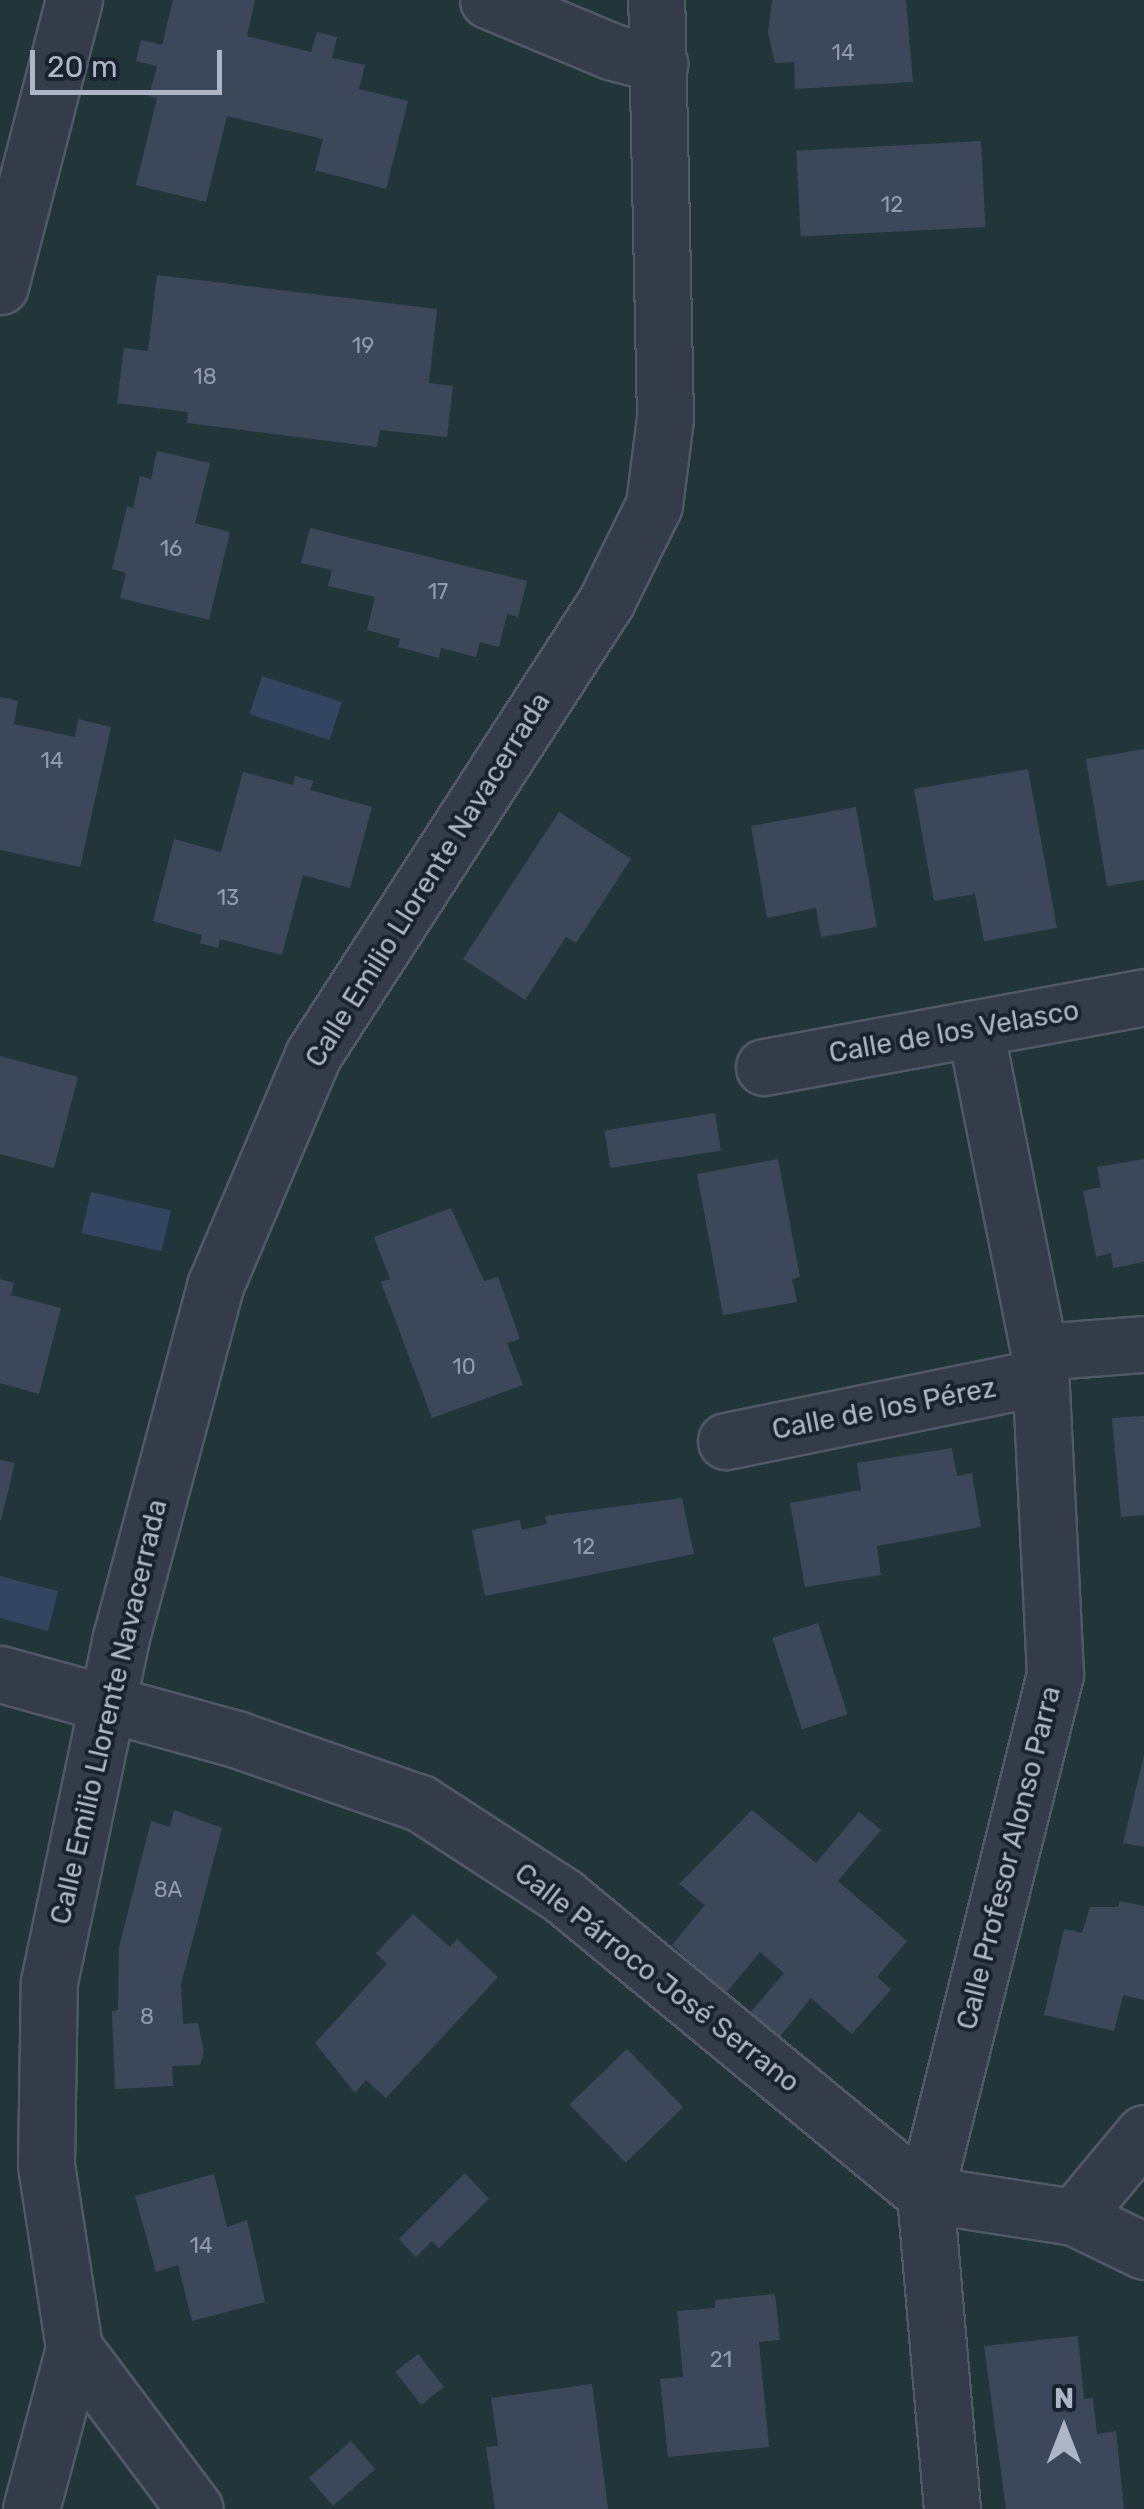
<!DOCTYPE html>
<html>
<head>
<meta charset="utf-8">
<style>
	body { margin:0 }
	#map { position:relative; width:1144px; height:2509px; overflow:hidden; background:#202a39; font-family:Rubik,sans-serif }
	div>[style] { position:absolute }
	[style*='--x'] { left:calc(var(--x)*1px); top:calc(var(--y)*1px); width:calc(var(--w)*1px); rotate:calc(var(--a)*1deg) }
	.green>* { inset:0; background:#22363a; transform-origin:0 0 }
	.water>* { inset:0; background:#334561; transform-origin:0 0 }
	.building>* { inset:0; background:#3c4859; transform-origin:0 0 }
	.roads { filter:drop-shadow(2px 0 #515967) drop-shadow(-2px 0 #515967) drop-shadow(0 2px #515967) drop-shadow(0 -2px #515967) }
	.minor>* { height:55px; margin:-27.5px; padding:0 27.5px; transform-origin:27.5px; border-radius:27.5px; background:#343c4a }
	span { translate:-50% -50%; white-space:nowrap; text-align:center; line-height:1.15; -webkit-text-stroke:8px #19212e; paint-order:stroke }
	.number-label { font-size:22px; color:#929aab }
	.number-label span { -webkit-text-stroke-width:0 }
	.street-label { font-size:28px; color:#aeb6c6 }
	.north { position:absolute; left:1014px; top:2379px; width:100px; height:100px; -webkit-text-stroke:8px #19212e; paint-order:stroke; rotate:0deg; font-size:28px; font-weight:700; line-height:40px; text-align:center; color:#aeb6c6 }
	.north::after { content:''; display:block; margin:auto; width:35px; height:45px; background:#aeb6c6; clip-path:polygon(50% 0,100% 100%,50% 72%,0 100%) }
	.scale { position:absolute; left:30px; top:50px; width:192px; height:45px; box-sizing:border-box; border:5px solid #aeb6c6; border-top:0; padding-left:12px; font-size:30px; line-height:35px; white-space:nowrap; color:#aeb6c6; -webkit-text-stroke:8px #19212e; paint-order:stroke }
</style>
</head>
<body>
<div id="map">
	<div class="green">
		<i style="left:0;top:0;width:1144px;height:2509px"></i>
	</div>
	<div class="water">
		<i style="left:262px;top:676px;width:84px;height:40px;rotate:18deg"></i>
		<i style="left:91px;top:1192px;width:82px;height:42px;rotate:13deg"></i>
		<i style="clip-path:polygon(0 1576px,58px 1591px,48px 1631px,0 1618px)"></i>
	</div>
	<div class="building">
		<i style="clip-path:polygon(173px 0,255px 0,247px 36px,311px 52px,317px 32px,337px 37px,332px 58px,365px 65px,359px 89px,408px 101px,386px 189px,315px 170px,323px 139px,227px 116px,206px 202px,136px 185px,157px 98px,149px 96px,157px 66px,136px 61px,141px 40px,162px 45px)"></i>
		<i style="clip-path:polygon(772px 0,906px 0,913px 82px,795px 89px,794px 62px,775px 63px,768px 33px)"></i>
		<i style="left:981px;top:141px;width:86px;height:185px;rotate:87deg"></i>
		<i style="clip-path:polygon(157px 275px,437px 309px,429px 383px,453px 386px,447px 437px,380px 430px,377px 447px,187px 423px,188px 412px,117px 403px,124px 348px,148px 351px)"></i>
		<i style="clip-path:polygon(157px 451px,210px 463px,195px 523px,230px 532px,209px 620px,120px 598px,126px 573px,112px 569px,127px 506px,133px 508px,140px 476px,151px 479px)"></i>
		<i style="clip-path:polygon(310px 528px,527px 581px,518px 617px,507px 614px,499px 647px,480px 642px,476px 657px,441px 648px,439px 658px,398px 647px,400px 639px,367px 630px,375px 597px,328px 586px,332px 570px,301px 563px)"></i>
		<i style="clip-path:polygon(0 697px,18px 701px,14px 724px,75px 737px,78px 719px,111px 727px,80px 867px,0 850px)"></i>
		<i style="clip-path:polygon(1144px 749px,1144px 880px,1107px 886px,1086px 759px)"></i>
		<i style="clip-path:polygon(1028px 769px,1057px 928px,984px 941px,975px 894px,934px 901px,914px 789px)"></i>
		<i style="clip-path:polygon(243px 772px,293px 785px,295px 776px,313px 781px,310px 790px,372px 807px,350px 888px,303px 875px,282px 955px,220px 939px,218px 948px,200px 943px,202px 935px,153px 921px,174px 839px,221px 852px)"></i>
		<i style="clip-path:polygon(856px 807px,877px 927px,821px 937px,816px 908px,767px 918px,751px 826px)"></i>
		<i style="clip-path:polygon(559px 812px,631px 859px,576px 943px,566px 937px,525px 1000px,463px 959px)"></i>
		<i style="clip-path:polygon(0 1056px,78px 1077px,54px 1168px,0 1154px)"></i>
		<i style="left:715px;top:1113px;width:38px;height:112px;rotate:81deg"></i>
		<i style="clip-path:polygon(778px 1159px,800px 1277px,792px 1279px,797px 1302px,723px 1315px,697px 1174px)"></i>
		<i style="clip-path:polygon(1144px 1159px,1144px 1262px,1113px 1268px,1111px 1253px,1096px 1257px,1083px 1191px,1101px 1187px,1097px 1167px)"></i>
		<i style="clip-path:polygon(451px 1208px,484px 1281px,498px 1277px,520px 1339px,507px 1343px,523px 1385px,432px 1418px,381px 1282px,390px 1279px,374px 1237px)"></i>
		<i style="clip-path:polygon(0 1279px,14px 1283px,11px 1295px,61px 1308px,39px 1394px,0 1383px)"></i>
		<i style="clip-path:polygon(1144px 1416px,1144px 1515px,1121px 1517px,1112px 1418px)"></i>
		<i style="clip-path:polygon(952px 1448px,957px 1476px,972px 1473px,981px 1527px,877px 1546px,881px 1575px,805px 1587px,790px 1503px,861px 1490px,857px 1463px)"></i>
		<i style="clip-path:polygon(0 1460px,15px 1463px,1px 1520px,0 1520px)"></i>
		<i style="clip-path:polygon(682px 1498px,694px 1554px,485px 1596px,472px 1530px,520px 1520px,522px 1530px,547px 1524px,545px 1516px)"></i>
		<i style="left:818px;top:1623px;width:96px;height:48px;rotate:72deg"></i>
		<i style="clip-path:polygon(1144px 1755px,1144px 1847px,1123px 1843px)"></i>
		<i style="clip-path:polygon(174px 1810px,222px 1828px,181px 1984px,183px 2024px,198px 2023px,204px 2052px,200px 2065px,172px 2066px,173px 2086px,115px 2089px,112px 2011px,118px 2010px,119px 1947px,151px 1821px,170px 1827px)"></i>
		<i style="clip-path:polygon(752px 1810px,816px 1863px,859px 1812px,881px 1830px,838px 1881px,907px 1941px,877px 1977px,891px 1989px,852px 2034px,811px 1998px,779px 2038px,750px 2013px,784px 1973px,760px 1952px,726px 1993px,672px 1945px,705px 1905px,679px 1884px)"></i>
		<i style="clip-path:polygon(1120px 1901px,1144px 1906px,1144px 2000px,1123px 1995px,1114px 2031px,1044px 2015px,1064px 1929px,1082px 1933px,1090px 1907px,1118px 1907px)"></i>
		<i style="clip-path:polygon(413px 1914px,450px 1947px,457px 1939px,498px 1977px,386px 2098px,366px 2080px,355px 2093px,315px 2043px,387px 1964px,376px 1953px)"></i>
		<i style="left:627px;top:2049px;width:81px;height:80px;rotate:46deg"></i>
		<i style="clip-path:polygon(465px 2173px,489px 2199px,439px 2248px,432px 2241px,416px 2257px,399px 2239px)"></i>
		<i style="clip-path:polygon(214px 2174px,227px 2227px,247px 2220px,265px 2302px,192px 2321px,178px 2265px,156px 2272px,135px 2196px)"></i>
		<i style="clip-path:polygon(775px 2294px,780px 2340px,759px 2342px,769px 2447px,668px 2457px,660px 2379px,683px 2377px,677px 2311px,715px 2308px,715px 2300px)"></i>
		<i style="clip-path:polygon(1078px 2336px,1084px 2399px,1093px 2398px,1097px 2434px,1116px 2431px,1124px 2509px,1006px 2509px,984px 2346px)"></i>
		<i style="left:418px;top:2354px;width:42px;height:29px;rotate:52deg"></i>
		<i style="clip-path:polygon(592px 2384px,608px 2509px,495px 2509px,486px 2447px,498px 2446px,491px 2398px)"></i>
		<i style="left:351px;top:2441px;width:37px;height:56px;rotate:49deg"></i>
	</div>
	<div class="roads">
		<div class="minor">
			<i style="--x:488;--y:0;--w:135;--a:22.6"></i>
			<i style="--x:613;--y:52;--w:48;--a:14.6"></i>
			<i style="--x:0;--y:286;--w:295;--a:-75.5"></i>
			<i style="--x:764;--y:1067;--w:386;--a:-10.4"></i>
			<i style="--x:1039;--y:1352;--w:105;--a:-4.4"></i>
			<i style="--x:726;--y:1441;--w:321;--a:-11.5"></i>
			<i style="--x:0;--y:1674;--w:245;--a:15.4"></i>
			<i style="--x:236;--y:1739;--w:195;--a:19.2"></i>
			<i style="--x:420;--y:1803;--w:171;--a:33"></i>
			<i style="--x:563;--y:1896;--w:469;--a:39.5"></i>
			<i style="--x:925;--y:2194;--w:151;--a:8.8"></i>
			<i style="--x:1074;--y:2217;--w:78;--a:25.9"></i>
			<i style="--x:1074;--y:2217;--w:109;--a:-50.2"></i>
			<i style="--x:74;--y:2348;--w:201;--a:53.1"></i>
			<i style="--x:31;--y:2509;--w:167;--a:-75"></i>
			<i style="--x:74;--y:2348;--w:186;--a:-98.7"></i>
			<i style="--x:46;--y:2164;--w:182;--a:-89.1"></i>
			<i style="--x:49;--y:1982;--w:348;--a:-78.2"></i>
			<i style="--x:120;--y:1641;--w:367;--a:-75"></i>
			<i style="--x:215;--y:1286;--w:251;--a:-67"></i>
			<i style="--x:313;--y:1055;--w:539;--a:-57.11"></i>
			<i style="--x:606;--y:602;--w:108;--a:-63.7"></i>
			<i style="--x:654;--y:505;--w:88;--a:-82.8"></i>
			<i style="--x:665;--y:418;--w:418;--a:-91.2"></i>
			<i style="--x:952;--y:2509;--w:316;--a:-94.9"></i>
			<i style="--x:925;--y:2194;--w:536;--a:-75.96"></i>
			<i style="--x:1055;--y:1674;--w:322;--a:-92.8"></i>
			<i style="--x:1039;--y:1352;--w:330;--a:-101.2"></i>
		</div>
	</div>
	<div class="number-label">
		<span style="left:843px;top:53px">14</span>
		<span style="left:892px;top:205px">12</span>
		<span style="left:363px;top:346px">19</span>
		<span style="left:205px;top:377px">18</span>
		<span style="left:171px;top:549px">16</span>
		<span style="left:438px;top:592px">17</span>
		<span style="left:52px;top:761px">14</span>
		<span style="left:228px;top:898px">13</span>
		<span style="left:464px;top:1367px">10</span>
		<span style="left:584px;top:1547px">12</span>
		<span style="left:168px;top:1890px">8A</span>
		<span style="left:147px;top:2017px">8</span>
		<span style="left:201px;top:2246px">14</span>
		<span style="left:721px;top:2360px">21</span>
	</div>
	<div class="street-label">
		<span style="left:428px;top:880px;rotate:-58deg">Calle Emilio Llorente Navacerrada</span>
		<span style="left:954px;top:1032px;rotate:-10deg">Calle de los Velasco</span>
		<span style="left:884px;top:1409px;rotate:-11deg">Calle de los Pérez</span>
		<span style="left:109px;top:1712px;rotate:-77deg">Calle Emilio Llorente Navacerrada</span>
		<span style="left:1009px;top:1858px;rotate:-76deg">Calle Profesor Alonso Parra</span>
		<span style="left:657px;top:1978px;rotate:38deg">Calle Párroco José Serrano</span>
	</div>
	<div class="north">N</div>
	<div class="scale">20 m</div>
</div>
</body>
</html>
